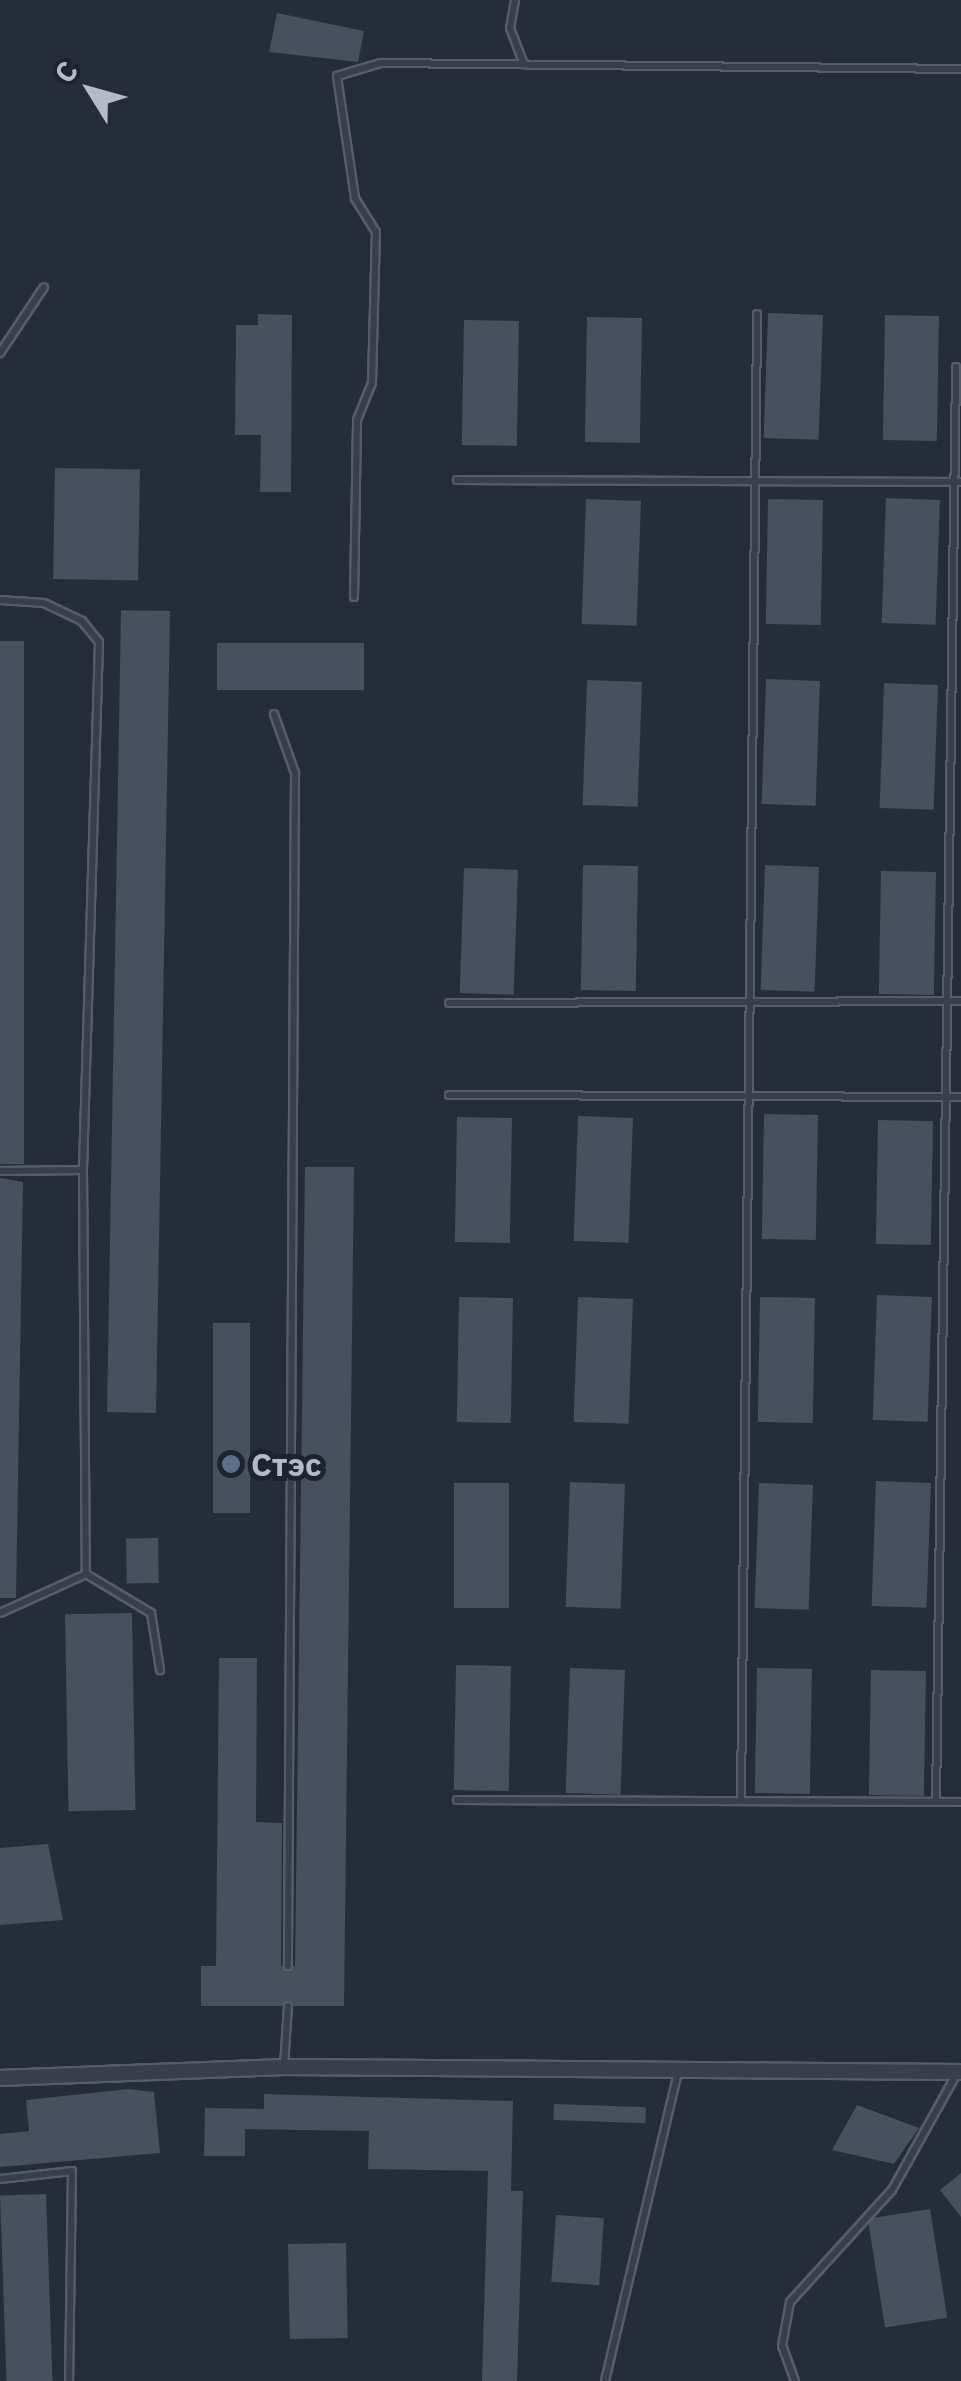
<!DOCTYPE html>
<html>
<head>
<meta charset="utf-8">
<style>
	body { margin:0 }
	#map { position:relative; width:961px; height:2381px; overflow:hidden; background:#252d3a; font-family:"IBM Plex Sans",sans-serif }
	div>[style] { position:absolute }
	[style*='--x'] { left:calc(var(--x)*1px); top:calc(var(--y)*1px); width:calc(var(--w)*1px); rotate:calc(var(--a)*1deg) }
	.building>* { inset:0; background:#46505e; transform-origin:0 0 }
	.roads { filter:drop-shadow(2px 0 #565d69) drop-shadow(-2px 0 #565d69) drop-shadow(0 2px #565d69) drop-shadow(0 -2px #565d69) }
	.service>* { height:6px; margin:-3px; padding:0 3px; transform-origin:3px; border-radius:3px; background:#383f4b }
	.minor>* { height:14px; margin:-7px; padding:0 7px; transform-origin:7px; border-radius:7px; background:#383f4b }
	.dots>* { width:28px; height:28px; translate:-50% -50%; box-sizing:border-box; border:5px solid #1d2430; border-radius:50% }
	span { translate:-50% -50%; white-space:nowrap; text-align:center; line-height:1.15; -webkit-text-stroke:10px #1d2430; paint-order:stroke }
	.poi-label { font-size:32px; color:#b4bac6; font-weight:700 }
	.left { translate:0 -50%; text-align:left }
	.north { position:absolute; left:40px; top:40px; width:100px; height:100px; -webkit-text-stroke:8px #1d2430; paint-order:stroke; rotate:307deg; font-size:28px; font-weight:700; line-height:40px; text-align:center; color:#b4bac6 }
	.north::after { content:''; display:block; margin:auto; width:35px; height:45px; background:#b4bac6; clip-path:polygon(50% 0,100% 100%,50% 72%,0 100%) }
</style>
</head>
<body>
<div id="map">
	<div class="building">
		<i style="clip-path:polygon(277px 13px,364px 31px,358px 62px,269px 52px)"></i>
		<i style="left:768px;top:313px;width:55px;height:125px;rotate:2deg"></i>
		<i style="clip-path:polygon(258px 314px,292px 315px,291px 492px,260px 492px,261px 435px,235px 435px,236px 325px,258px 325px)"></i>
		<i style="left:885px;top:315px;width:54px;height:125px;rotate:1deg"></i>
		<i style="left:587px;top:317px;width:55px;height:125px;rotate:1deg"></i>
		<i style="left:464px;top:320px;width:55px;height:125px;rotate:1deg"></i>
		<i style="left:55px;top:468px;width:85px;height:111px;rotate:1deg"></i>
		<i style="left:886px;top:498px;width:54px;height:125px;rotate:2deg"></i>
		<i style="left:586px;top:499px;width:55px;height:125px;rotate:2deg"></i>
		<i style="left:768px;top:499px;width:55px;height:125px;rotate:1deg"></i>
		<i style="left:170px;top:611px;width:802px;height:49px;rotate:91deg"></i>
		<i style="left:0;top:641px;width:24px;height:523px"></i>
		<i style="left:364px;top:643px;width:47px;height:147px;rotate:90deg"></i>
		<i style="left:766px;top:679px;width:54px;height:125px;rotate:2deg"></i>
		<i style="left:587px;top:680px;width:55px;height:125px;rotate:2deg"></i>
		<i style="left:884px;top:683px;width:54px;height:125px;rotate:2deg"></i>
		<i style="left:583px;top:865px;width:55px;height:125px;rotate:1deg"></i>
		<i style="left:765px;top:865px;width:54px;height:125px;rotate:2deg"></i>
		<i style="left:464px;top:868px;width:54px;height:125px;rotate:2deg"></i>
		<i style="left:881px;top:871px;width:55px;height:123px;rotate:1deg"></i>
		<i style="left:764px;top:1114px;width:54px;height:125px;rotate:1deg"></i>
		<i style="left:578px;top:1116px;width:55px;height:125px;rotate:2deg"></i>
		<i style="left:457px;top:1117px;width:55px;height:125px;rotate:1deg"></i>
		<i style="left:878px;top:1120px;width:55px;height:124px;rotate:1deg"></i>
		<i style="clip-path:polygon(305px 1167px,354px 1167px,344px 2006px,201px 2006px,201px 1966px,216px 1966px,219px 1658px,257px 1658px,256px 1822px,282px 1823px,281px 1966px,295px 1966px)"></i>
		<i style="clip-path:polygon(0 1178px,23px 1182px,16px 1598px,0 1598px)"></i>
		<i style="left:877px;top:1295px;width:55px;height:125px;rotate:2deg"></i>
		<i style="left:459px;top:1297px;width:54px;height:125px;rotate:1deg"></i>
		<i style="left:578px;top:1297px;width:55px;height:125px;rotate:2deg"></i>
		<i style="left:760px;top:1297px;width:55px;height:125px;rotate:1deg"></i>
		<i style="left:213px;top:1323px;width:37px;height:190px"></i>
		<i style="left:876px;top:1481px;width:55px;height:125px;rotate:2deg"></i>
		<i style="left:570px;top:1482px;width:55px;height:125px;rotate:2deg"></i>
		<i style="left:454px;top:1483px;width:55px;height:125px"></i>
		<i style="left:759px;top:1483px;width:54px;height:125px;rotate:2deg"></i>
		<i style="left:158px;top:1538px;width:45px;height:32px;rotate:89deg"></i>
		<i style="left:132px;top:1613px;width:197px;height:67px;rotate:89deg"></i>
		<i style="left:456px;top:1665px;width:55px;height:125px;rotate:1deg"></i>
		<i style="left:570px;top:1668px;width:55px;height:125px;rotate:2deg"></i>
		<i style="left:757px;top:1668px;width:55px;height:125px;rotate:1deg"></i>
		<i style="left:871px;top:1670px;width:55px;height:125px;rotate:1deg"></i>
		<i style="clip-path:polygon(48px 1844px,63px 1920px,0 1925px,0 1848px)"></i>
		<i style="clip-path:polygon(129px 2089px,154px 2092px,160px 2153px,0 2167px,0 2134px,29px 2131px,26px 2100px)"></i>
		<i style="clip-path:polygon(264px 2094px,513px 2101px,511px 2191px,523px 2191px,517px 2381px,482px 2381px,488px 2171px,368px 2169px,369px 2131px,245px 2129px,245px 2156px,204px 2156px,205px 2108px,264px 2109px)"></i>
		<i style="left:554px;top:2104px;width:92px;height:16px;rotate:2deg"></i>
		<i style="clip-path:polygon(857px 2105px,919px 2128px,894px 2164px,832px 2150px)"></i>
		<i style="clip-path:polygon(961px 2173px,961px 2217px,940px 2190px)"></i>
		<i style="left:46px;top:2194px;width:187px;height:46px;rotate:88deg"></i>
		<i style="left:930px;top:2209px;width:110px;height:63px;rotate:81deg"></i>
		<i style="left:556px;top:2215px;width:48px;height:67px;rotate:4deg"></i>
		<i style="left:346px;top:2243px;width:95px;height:58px;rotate:89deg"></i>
	</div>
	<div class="roads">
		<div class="service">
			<i style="--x:515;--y:0;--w:28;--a:100"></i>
			<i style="--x:510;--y:28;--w:39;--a:69"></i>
			<i style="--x:0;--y:353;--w:79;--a:-56.3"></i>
			<i style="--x:457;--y:480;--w:504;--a:0.23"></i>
			<i style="--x:354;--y:597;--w:177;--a:-89"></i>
			<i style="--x:357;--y:420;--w:40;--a:-68"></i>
			<i style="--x:372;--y:383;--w:151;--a:-88.5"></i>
			<i style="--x:376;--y:232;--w:40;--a:-122"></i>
			<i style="--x:355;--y:198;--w:123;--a:-98.4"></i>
			<i style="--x:337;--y:76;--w:46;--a:-16.5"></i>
			<i style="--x:381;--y:63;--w:580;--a:0.59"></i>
			<i style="--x:0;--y:600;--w:44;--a:3.9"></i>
			<i style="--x:44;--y:603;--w:42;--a:25.3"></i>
			<i style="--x:82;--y:621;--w:27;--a:51"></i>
			<i style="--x:99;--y:642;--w:528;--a:91.74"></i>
			<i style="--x:83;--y:1170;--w:404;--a:89.6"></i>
			<i style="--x:274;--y:714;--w:63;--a:70.4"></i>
			<i style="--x:295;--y:773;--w:1193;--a:90.34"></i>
			<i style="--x:449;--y:1003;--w:512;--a:-0.22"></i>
			<i style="--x:449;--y:1095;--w:512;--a:0.22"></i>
			<i style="--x:0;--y:1171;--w:83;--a:-0.7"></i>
			<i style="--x:86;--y:1574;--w:76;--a:31"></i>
			<i style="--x:151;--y:1613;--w:58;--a:81"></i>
			<i style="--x:0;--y:1613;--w:94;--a:-24.4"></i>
			<i style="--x:457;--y:1800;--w:504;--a:0.23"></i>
			<i style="--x:741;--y:1800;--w:1486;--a:-89.38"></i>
			<i style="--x:936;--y:1802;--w:1435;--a:-89.2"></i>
			<i style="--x:284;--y:2066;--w:60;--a:-86.2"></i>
			<i style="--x:0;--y:2179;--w:72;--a:-6.3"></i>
			<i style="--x:72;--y:2171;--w:210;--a:90.8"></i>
			<i style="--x:605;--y:2381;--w:318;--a:-76.7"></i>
			<i style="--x:795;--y:2381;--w:37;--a:-110"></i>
			<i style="--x:782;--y:2346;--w:45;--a:-79.7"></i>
			<i style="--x:790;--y:2302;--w:151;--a:-47.7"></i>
			<i style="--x:892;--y:2190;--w:134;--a:-60.9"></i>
		</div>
		<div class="minor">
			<i style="--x:0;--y:2078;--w:284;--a:-2.2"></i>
			<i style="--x:284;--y:2067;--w:677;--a:0.42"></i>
		</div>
	</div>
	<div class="dots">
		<i style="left:231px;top:1464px;background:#5c6f8a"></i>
	</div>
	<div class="poi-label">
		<span class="left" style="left:251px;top:1464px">Стэс</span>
	</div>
	<div class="north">С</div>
</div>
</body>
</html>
